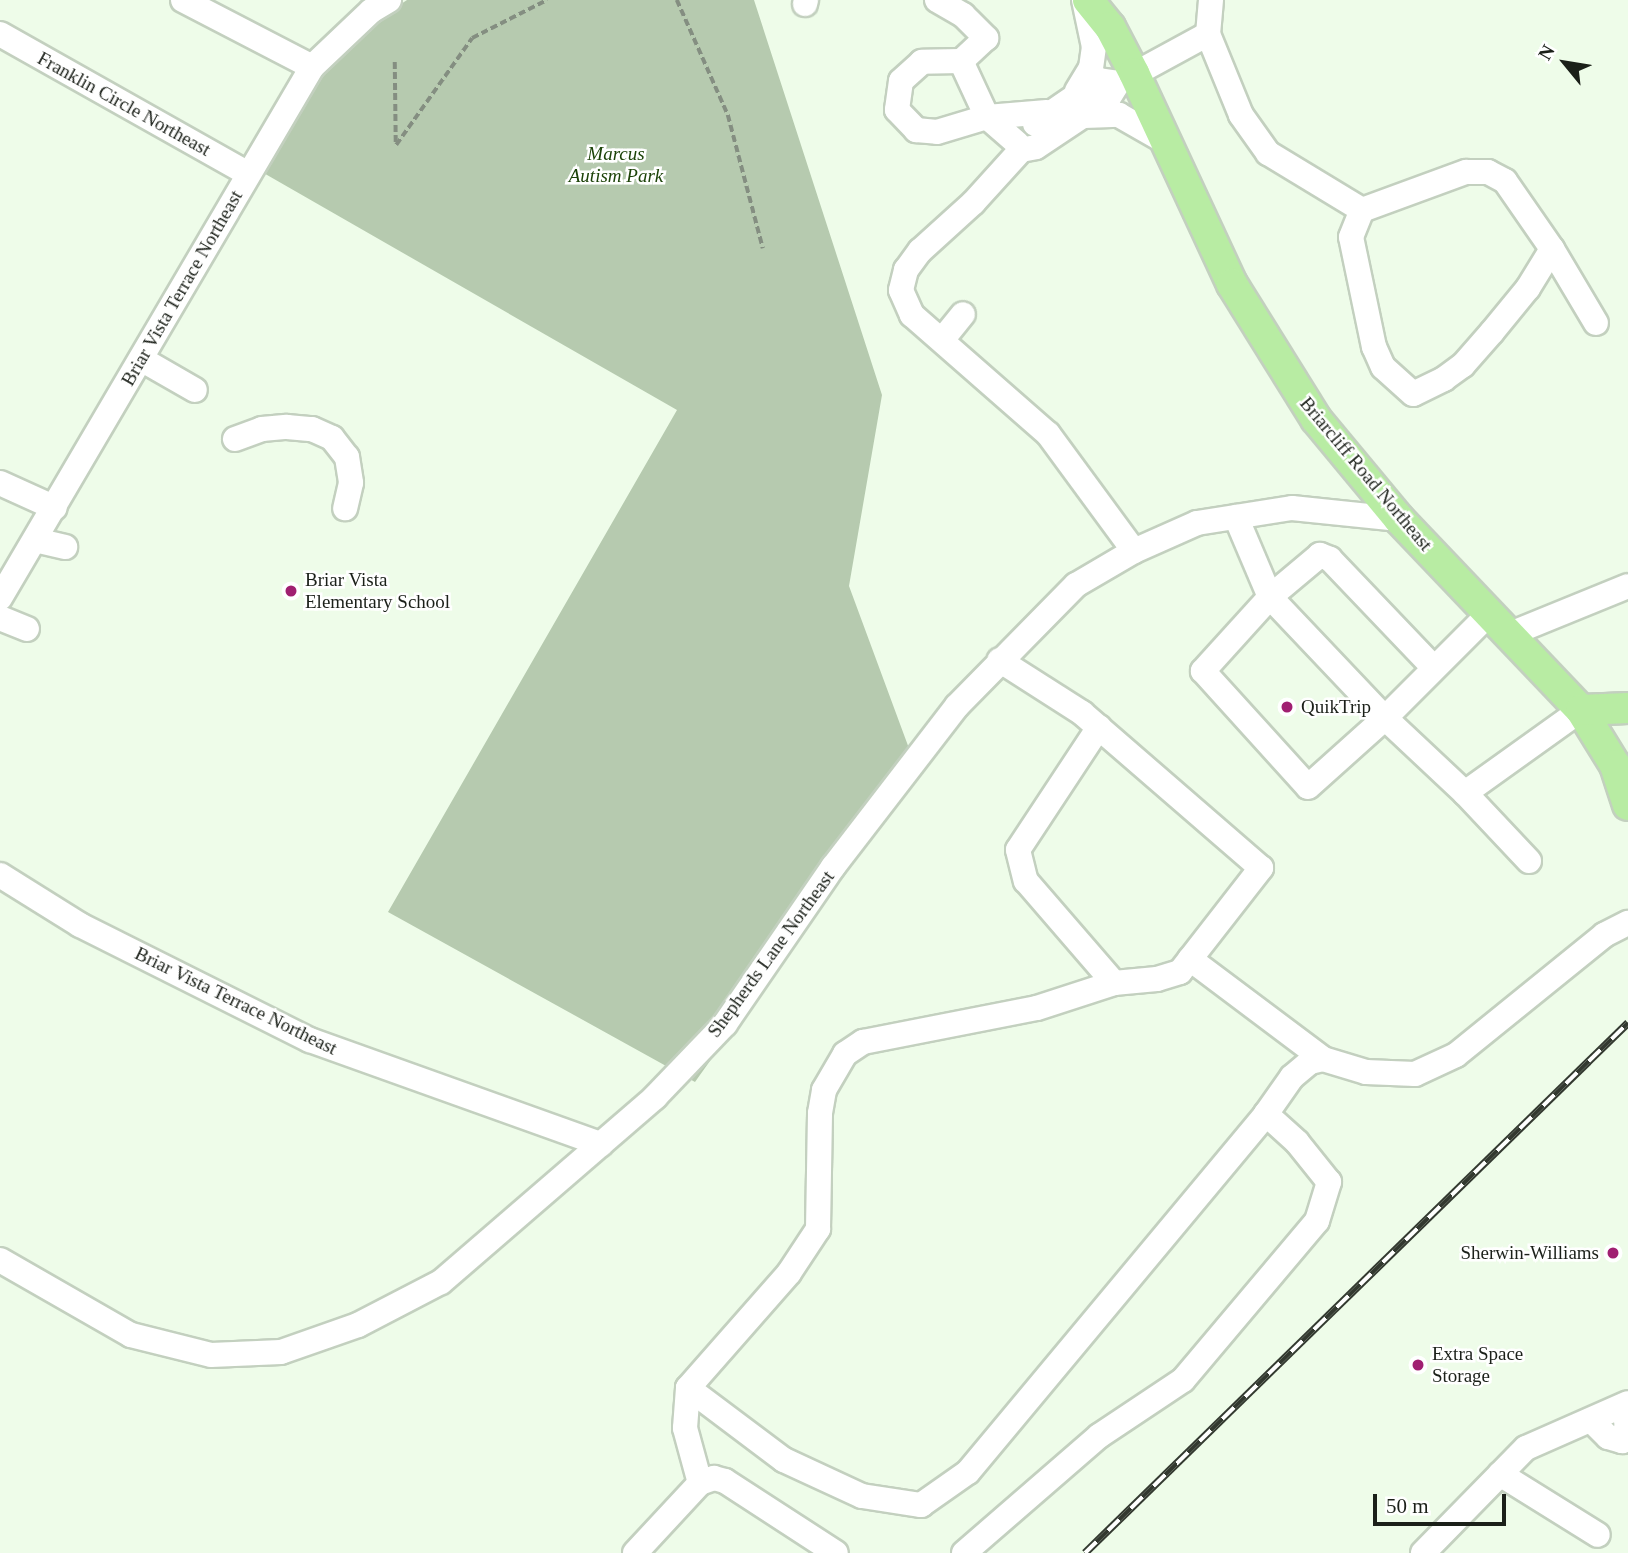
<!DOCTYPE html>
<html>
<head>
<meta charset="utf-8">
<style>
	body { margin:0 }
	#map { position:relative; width:1628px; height:1553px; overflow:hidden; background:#eefce9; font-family:Georgia,serif }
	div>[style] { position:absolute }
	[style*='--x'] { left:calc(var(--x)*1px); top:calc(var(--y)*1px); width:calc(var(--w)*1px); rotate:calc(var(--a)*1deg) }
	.green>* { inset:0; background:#b6caaf }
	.path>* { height:3.5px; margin-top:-1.75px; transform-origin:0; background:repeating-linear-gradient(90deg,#848e81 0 7px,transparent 0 10.5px) }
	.roads { filter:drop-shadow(2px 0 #c3d0bf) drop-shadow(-2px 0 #c3d0bf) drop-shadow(0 2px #c3d0bf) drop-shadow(0 -2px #c3d0bf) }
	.minor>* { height:24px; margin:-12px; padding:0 12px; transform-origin:12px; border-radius:12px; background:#fff }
	.major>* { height:30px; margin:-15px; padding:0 15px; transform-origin:15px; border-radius:15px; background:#b8eca3 }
	.rail>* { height:8px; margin-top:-4px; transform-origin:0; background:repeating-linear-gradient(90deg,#fff 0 16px,#333930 0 32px); box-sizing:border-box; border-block:2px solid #333930 }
	.dots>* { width:19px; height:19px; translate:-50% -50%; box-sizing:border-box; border:4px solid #fff; border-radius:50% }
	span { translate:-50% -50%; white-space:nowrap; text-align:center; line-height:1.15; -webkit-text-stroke:5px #fff; paint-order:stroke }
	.street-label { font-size:19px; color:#1b2019 }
	.park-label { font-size:19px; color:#1c4308; font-style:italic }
	.poi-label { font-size:19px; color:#1b2019 }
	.left { translate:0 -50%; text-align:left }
	.right { translate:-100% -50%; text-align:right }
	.north { position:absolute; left:1530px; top:28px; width:70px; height:70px; -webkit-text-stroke:5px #fff; paint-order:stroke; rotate:300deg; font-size:19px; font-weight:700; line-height:28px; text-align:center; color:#1b2019 }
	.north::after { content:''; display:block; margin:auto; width:24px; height:32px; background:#1b2019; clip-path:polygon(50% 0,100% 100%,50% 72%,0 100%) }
	.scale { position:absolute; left:1373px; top:1494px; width:133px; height:32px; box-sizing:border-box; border:4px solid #1b2019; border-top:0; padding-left:9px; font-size:21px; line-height:24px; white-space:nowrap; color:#1b2019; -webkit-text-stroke:5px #fff; paint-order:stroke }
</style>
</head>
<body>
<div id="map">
	<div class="green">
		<i style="clip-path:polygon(407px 0,754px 0,882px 395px,849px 586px,917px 770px,695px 1082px,388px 912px,677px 410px,253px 167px,353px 36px)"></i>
	</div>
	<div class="path">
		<i style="--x:677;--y:0;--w:126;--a:66.1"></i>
		<i style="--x:728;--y:115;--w:138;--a:75.3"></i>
		<i style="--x:395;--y:62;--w:83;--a:89.3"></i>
		<i style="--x:396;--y:145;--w:131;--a:-54.6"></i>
		<i style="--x:472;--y:38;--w:84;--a:-26.9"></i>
	</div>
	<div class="roads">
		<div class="minor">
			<i style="--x:183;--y:0;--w:145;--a:27.4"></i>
			<i style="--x:937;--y:0;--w:30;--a:30"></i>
			<i style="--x:963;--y:15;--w:33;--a:45"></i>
			<i style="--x:986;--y:38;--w:34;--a:137"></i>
			<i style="--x:961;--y:61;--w:39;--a:179"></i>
			<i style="--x:922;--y:62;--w:28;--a:138"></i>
			<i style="--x:901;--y:81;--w:29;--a:98"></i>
			<i style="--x:897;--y:110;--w:28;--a:46"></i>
			<i style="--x:916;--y:130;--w:21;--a:5"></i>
			<i style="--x:937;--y:132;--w:52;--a:-16.7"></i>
			<i style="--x:987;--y:117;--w:60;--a:-4.8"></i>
			<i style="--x:1211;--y:0;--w:34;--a:95"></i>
			<i style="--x:1208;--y:34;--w:87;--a:67.8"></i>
			<i style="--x:1241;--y:115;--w:47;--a:54.6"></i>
			<i style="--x:1268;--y:153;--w:110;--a:31.2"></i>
			<i style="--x:805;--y:4;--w:4;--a:-76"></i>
			<i style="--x:0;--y:34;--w:285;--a:29.4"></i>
			<i style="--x:961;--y:61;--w:62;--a:65.1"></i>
			<i style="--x:987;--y:117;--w:40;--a:41"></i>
			<i style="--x:1077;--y:91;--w:27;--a:-59"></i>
			<i style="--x:1091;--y:68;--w:21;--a:-82"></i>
			<i style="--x:1094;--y:47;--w:48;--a:-102"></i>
			<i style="--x:1084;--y:116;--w:35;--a:-2"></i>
			<i style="--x:1119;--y:115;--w:54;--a:29.9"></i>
			<i style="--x:1035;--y:124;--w:78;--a:-34.5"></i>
			<i style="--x:1099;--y:80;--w:19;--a:9"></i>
			<i style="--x:1552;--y:249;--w:46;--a:121.6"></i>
			<i style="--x:1528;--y:288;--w:57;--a:129.3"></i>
			<i style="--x:1492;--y:332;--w:44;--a:131.3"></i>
			<i style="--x:1463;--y:365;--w:24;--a:144"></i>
			<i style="--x:1444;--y:379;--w:34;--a:154"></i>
			<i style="--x:1413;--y:394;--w:40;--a:-138"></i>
			<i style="--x:1383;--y:367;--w:22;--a:-114"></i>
			<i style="--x:1374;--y:347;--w:112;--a:-101.8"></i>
			<i style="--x:1351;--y:237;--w:29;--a:-68"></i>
			<i style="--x:1362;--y:210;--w:111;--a:-20.1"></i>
			<i style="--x:1466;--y:172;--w:22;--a:0"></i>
			<i style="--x:1488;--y:172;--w:19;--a:28"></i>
			<i style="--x:1505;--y:181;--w:83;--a:55.3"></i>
			<i style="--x:1552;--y:249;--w:86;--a:59.3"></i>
			<i style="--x:942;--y:340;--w:33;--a:-51"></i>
			<i style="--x:141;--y:359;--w:62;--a:29.9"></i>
			<i style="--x:235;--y:439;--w:29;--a:-20"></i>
			<i style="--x:262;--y:429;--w:25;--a:-5"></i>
			<i style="--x:287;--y:427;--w:25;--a:5"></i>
			<i style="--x:312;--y:429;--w:22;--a:24"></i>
			<i style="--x:332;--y:438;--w:24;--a:52"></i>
			<i style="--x:347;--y:457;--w:26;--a:81"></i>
			<i style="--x:351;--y:483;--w:26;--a:103"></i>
			<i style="--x:0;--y:483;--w:60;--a:24.4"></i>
			<i style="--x:1236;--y:517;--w:87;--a:67"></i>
			<i style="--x:1270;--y:597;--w:167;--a:46.5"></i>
			<i style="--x:1385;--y:718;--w:148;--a:-45"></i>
			<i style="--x:35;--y:540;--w:31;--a:13"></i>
			<i style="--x:1134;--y:551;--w:145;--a:-126.3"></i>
			<i style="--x:1048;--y:434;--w:181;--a:-138.8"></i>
			<i style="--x:912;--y:315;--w:27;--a:-114"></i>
			<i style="--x:901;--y:290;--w:21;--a:-76"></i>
			<i style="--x:906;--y:270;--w:24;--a:-54"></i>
			<i style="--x:920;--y:251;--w:72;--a:-42.2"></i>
			<i style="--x:973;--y:203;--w:72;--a:-47.8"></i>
			<i style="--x:1021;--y:150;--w:15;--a:-11"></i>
			<i style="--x:1036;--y:147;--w:87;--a:-33.7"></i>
			<i style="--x:1108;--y:99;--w:19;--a:-58"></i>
			<i style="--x:1118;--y:83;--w:102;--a:-28.6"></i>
			<i style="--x:0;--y:598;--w:616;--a:-59.56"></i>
			<i style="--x:312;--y:67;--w:81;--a:-43.5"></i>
			<i style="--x:371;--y:11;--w:21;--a:-31"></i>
			<i style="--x:0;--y:618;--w:29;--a:22"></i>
			<i style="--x:1510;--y:634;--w:127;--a:-22.1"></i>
			<i style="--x:1434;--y:668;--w:151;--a:-133.7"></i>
			<i style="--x:1330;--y:559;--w:11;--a:-158"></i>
			<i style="--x:1320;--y:555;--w:65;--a:140"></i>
			<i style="--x:1270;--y:597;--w:100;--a:132.2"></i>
			<i style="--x:1203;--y:671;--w:156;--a:47.8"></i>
			<i style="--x:1308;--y:787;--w:103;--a:-41.9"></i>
			<i style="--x:1385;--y:718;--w:110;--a:43.2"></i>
			<i style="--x:1099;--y:727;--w:147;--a:123.4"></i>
			<i style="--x:1018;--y:850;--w:32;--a:76"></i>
			<i style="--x:1026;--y:881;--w:135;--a:49.2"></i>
			<i style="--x:1529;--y:861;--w:93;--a:-133.3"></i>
			<i style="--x:1465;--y:793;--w:143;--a:-35.6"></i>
			<i style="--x:0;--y:875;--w:94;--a:32"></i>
			<i style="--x:80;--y:925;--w:257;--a:26.6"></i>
			<i style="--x:310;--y:1040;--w:309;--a:19.7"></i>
			<i style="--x:1190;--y:959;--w:166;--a:36.9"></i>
			<i style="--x:1323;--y:1059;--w:45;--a:16.8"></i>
			<i style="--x:1366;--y:1072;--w:49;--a:2.3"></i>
			<i style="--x:1415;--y:1074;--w:45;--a:-24.9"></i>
			<i style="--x:1456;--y:1055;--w:191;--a:-39"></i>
			<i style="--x:1604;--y:935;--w:27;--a:-27"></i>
			<i style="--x:0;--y:1260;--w:151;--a:29.8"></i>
			<i style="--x:131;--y:1335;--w:82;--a:14"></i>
			<i style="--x:211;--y:1355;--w:70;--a:-2.5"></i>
			<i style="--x:281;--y:1352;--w:82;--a:-19.3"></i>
			<i style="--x:358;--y:1325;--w:93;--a:-27.4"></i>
			<i style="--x:441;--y:1282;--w:283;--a:-40.8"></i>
			<i style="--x:655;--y:1097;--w:101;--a:-46.2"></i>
			<i style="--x:725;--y:1024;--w:191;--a:-55.5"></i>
			<i style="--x:833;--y:867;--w:203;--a:-52.4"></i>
			<i style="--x:957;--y:706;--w:170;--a:-45.5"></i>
			<i style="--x:1076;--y:585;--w:67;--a:-30.4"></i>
			<i style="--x:1134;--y:551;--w:69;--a:-24"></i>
			<i style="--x:1197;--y:523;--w:96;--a:-9"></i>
			<i style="--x:1292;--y:508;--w:108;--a:5.9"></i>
			<i style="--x:688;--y:1388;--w:120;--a:36.9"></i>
			<i style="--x:784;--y:1460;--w:86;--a:24.8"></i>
			<i style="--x:862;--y:1496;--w:60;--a:8.7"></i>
			<i style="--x:921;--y:1505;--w:57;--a:-35.1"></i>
			<i style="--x:968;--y:1472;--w:466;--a:-50.2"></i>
			<i style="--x:1591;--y:1420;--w:24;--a:45"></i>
			<i style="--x:1608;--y:1437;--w:15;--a:16"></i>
			<i style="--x:1622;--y:1441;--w:16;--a:-72"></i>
			<i style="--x:1627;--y:1426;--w:20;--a:-101"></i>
			<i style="--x:1500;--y:1474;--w:115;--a:31.9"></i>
			<i style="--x:700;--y:1483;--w:15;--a:-20"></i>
			<i style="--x:714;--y:1478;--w:11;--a:15"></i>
			<i style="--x:725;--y:1481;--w:132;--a:33"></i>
			<i style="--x:635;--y:1553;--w:96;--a:-47.1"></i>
			<i style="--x:700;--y:1483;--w:57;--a:-105.3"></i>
			<i style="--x:685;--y:1428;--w:40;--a:-85.7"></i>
			<i style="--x:688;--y:1388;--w:153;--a:-48.7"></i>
			<i style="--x:789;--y:1273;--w:53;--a:-56.6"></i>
			<i style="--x:818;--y:1229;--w:116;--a:-89"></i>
			<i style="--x:820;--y:1113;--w:23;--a:-80"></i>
			<i style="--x:824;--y:1090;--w:42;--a:-59.7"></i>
			<i style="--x:845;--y:1054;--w:22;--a:-34"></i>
			<i style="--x:863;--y:1042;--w:177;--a:-11.1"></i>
			<i style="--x:1037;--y:1008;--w:81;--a:-18"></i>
			<i style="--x:1114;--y:983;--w:43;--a:-5.3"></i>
			<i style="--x:1157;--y:979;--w:24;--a:-17"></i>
			<i style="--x:1180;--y:972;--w:132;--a:-52.1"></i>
			<i style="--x:1261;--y:868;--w:237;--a:-139.1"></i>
			<i style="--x:1082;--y:713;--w:98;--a:-147.4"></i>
			<i style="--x:964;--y:1553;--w:179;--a:-40.9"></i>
			<i style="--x:1099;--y:1436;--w:101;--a:-33.7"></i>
			<i style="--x:1183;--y:1380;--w:208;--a:-49.9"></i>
			<i style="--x:1317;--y:1221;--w:41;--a:-72.9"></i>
			<i style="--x:1329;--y:1182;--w:51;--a:-128.7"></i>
			<i style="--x:1297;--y:1142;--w:42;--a:-137.9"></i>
			<i style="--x:1266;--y:1114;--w:45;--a:-54.9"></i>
			<i style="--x:1292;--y:1077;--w:23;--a:-40"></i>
			<i style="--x:1310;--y:1062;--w:13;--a:-13"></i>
			<i style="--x:1423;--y:1553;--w:147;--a:-45.6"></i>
			<i style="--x:1526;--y:1448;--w:111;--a:-23.8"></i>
		</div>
		<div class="major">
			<i style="--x:1088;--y:0;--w:35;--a:51"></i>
			<i style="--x:1110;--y:27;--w:52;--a:62.4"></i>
			<i style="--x:1134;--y:73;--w:233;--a:65.1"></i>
			<i style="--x:1232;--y:284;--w:159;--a:58.1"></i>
			<i style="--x:1316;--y:419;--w:130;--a:50.3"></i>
			<i style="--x:1399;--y:519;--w:264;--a:46.4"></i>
			<i style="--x:1581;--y:710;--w:65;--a:58.3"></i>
			<i style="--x:1615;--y:765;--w:42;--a:72"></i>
			<i style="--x:1581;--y:710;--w:47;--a:-2.4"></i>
		</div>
	</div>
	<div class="rail">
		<i style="--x:1085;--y:1553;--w:759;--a:-44.31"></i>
	</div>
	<div class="dots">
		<i style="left:291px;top:591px;background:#a01f71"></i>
		<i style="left:1287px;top:707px;background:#a01f71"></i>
		<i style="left:1613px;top:1253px;background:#a01f71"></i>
		<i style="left:1418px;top:1365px;background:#a01f71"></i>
	</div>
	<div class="street-label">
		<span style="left:124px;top:104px;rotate:29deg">Franklin Circle Northeast</span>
		<span style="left:182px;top:288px;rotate:-60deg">Briar Vista Terrace Northeast</span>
		<span style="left:1366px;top:474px;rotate:50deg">Briarcliff Road Northeast</span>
		<span style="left:771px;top:954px;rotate:-54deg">Shepherds Lane Northeast</span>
		<span style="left:236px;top:1001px;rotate:26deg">Briar Vista Terrace Northeast</span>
	</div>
	<div class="park-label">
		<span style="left:616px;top:165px">Marcus<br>Autism Park</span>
	</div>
	<div class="poi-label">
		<span class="left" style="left:305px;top:591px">Briar Vista<br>Elementary School</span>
		<span class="left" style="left:1301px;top:707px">QuikTrip</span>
		<span class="right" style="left:1599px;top:1253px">Sherwin-Williams</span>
		<span class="left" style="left:1432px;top:1365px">Extra Space<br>Storage</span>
	</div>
	<div class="north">N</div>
	<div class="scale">50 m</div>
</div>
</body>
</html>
